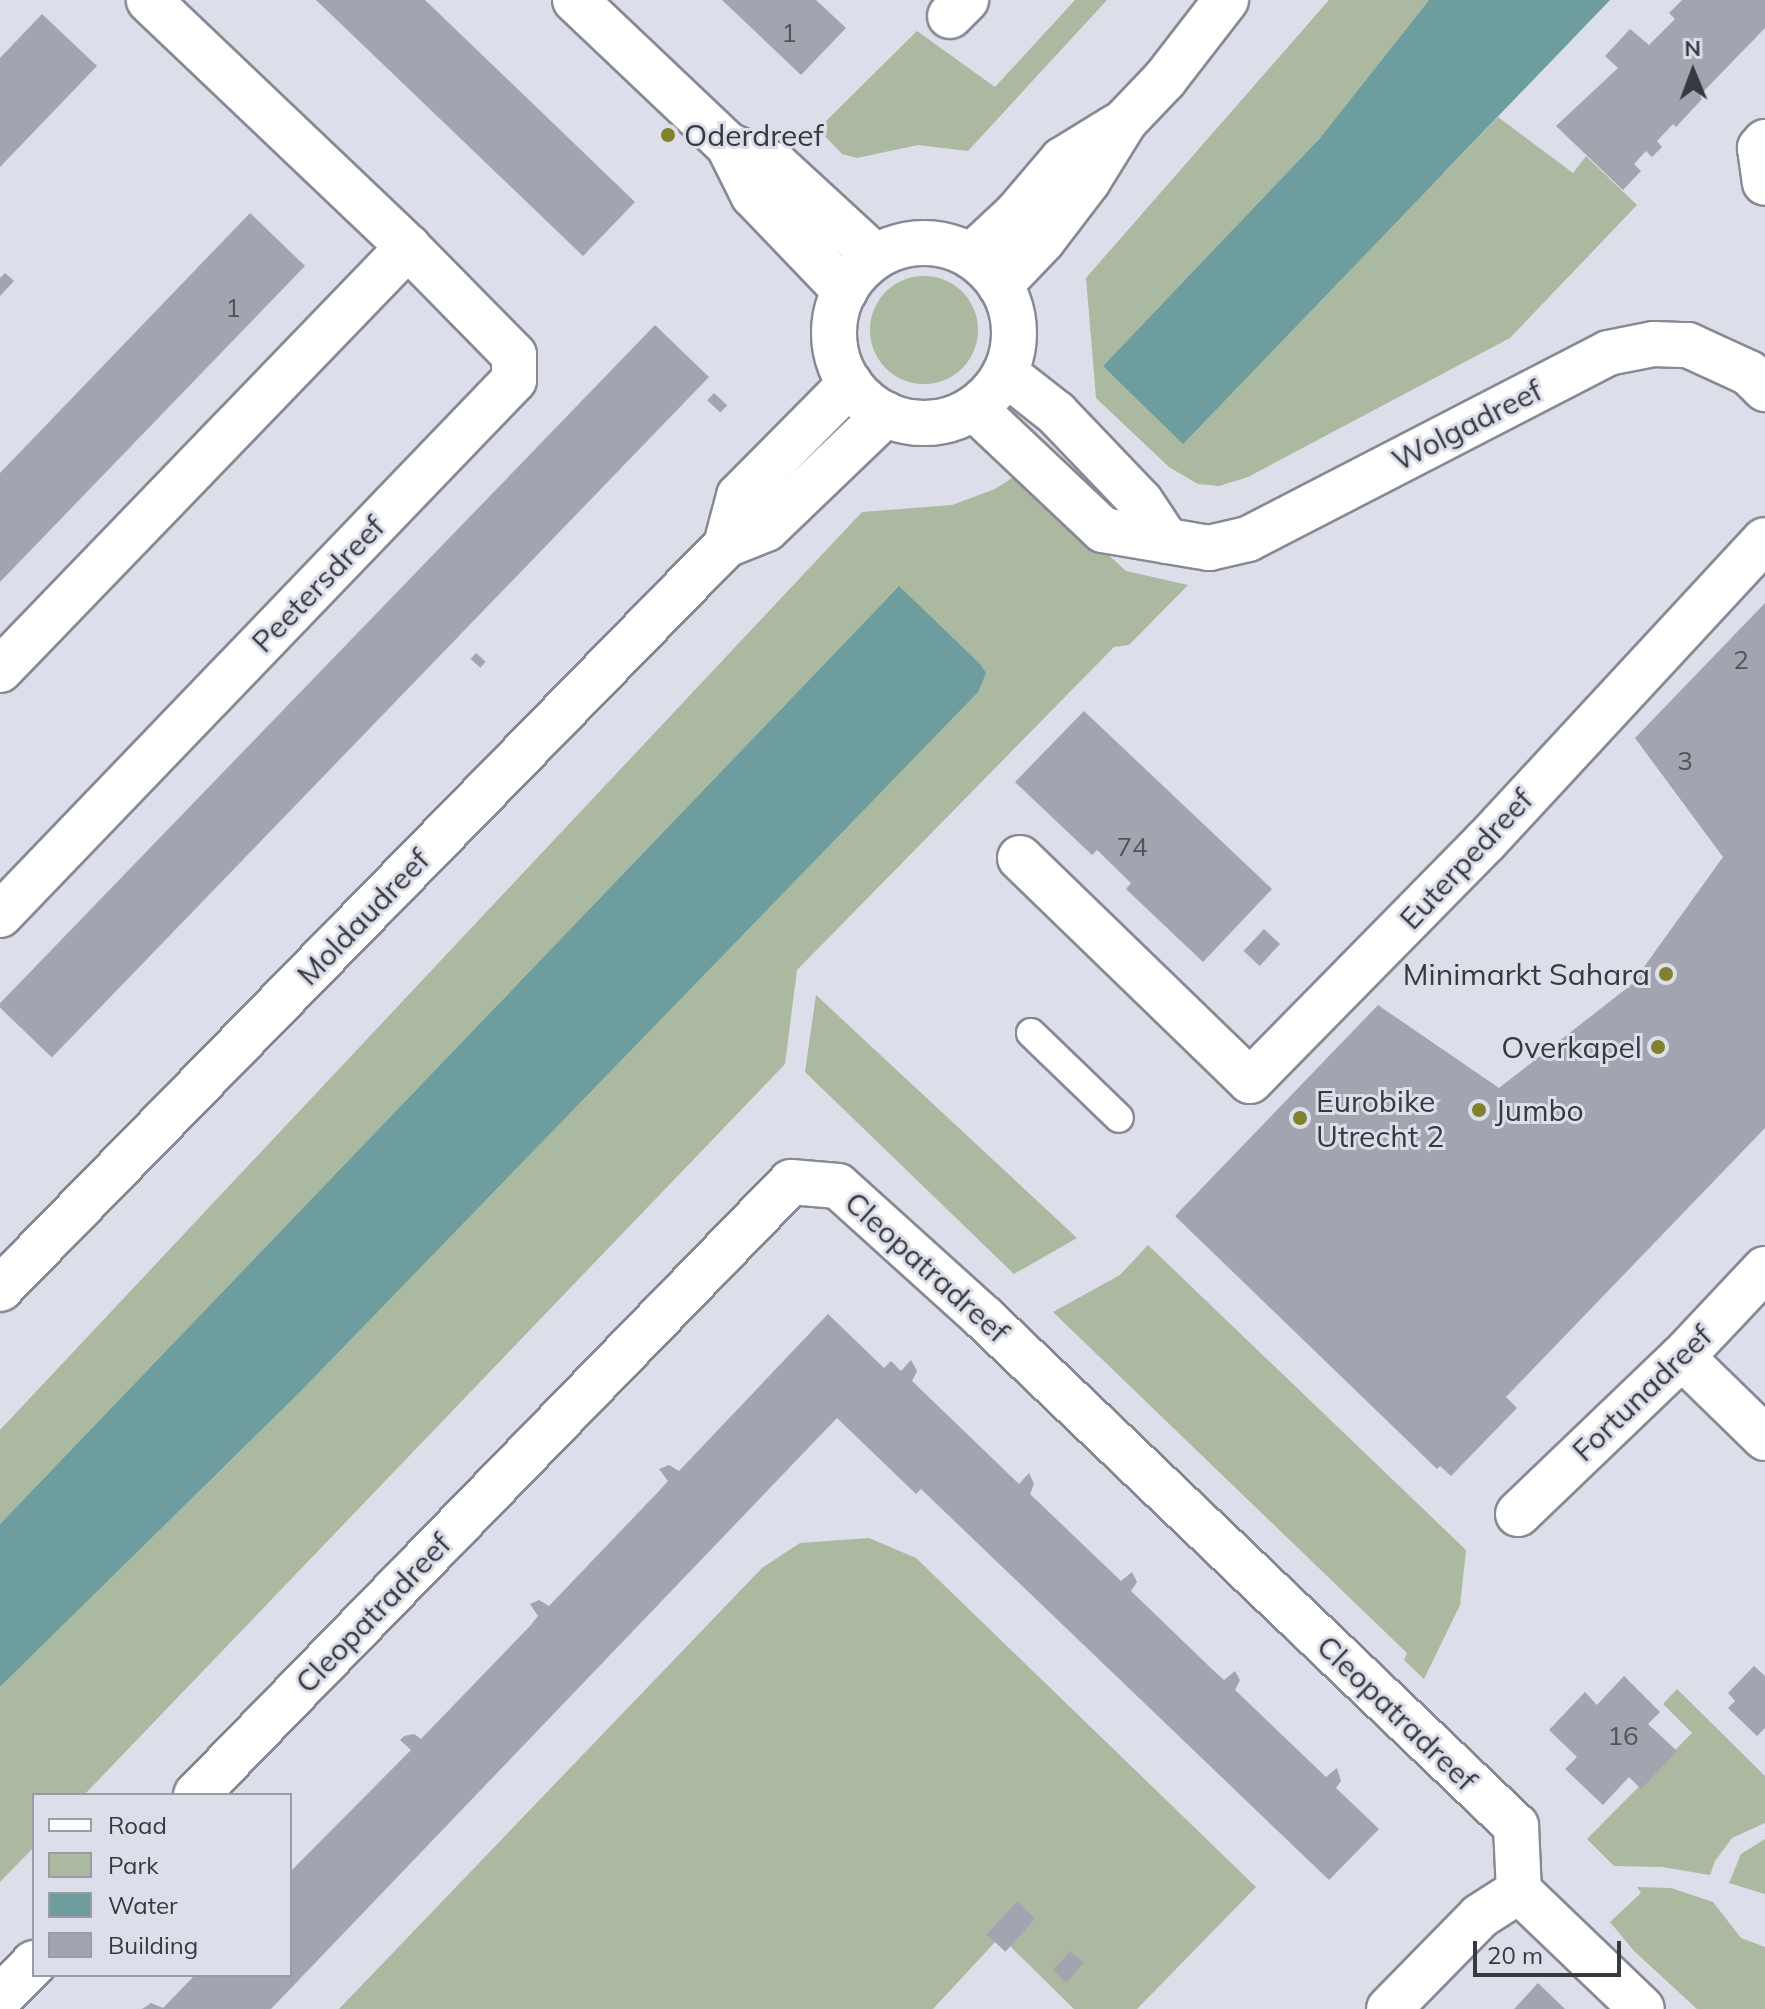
<!DOCTYPE html>
<html>
<head>
<meta charset="utf-8">
<style>
	body { margin:0 }
	#map { position:relative; width:1765px; height:2009px; overflow:hidden; background:#dcdeea; font-family:Mulish,sans-serif }
	div>[style] { position:absolute }
	[style*='--x'] { left:calc(var(--x)*1px); top:calc(var(--y)*1px); width:calc(var(--w)*1px); rotate:calc(var(--a)*1deg) }
	.green>* { inset:0; background:#aab99f }
	.round { border-radius:50% }
	.water>* { inset:0; background:#6d9d9e }
	.building>* { inset:0; background:#a2a4af; transform-origin:0 0 }
	.roads { filter:drop-shadow(2px 0 #878994) drop-shadow(-2px 0 #878994) drop-shadow(0 2px #878994) drop-shadow(0 -2px #878994) }
	.lane>* { height:28px; margin:-14px; padding:0 14px; transform-origin:14px; border-radius:14px; background:#fff }
	.street>* { height:44px; margin:-22px; padding:0 22px; transform-origin:22px; border-radius:22px; background:#fff }
	.secondary>* { height:44px; margin:-22px; padding:0 22px; transform-origin:22px; border-radius:22px; background:#fff }
	.secondary>.ring { margin:-22px; padding:0; box-sizing:content-box; background:none; border:44px solid #fff; border-radius:50% }
	.dots>* { width:22px; height:22px; translate:-50% -50%; box-sizing:border-box; border:4px solid #dcdeea; border-radius:50% }
	span { translate:-50% -50%; white-space:nowrap; text-align:center; line-height:1.15; -webkit-text-stroke:6px #dcdeea; paint-order:stroke }
	.number-label { font-size:26px; color:#52545a }
	.number-label span { -webkit-text-stroke-width:0 }
	.poi-label { font-size:30px; color:#38393e }
	.left { translate:0 -50%; text-align:left }
	.right { translate:-100% -50%; text-align:right }
	.street-label { font-size:30px; color:#38393e }
	.legend { position:absolute; left:32px; top:1793px; width:260px; height:184px; box-sizing:border-box; background:#dcdeea; border:2px solid #9a9ca5; margin:0; padding:10px 14px; list-style:none; font-size:24px; color:#38393e }
	.legend li { display:flex; align-items:center; gap:16px; height:40px }
	.legend b { width:40px; border:2px solid #9a9ca5 }
	.north { position:absolute; left:1653px; top:32px; width:80px; height:80px; -webkit-text-stroke:6px #dcdeea; paint-order:stroke; rotate:359deg; font-size:22px; font-weight:700; line-height:32px; text-align:center; color:#38393e }
	.north::after { content:''; display:block; margin:auto; width:28px; height:36px; background:#38393e; clip-path:polygon(50% 0,100% 100%,50% 72%,0 100%) }
	.scale { position:absolute; left:1473px; top:1941px; width:148px; height:36px; box-sizing:border-box; border:4px solid #38393e; border-top:0; padding-left:10px; font-size:24px; line-height:28px; white-space:nowrap; color:#38393e; -webkit-text-stroke:6px #dcdeea; paint-order:stroke }
</style>
</head>
<body>
<div id="map">
	<div class="green">
		<i style="clip-path:polygon(1075px 0,1107px 0,968px 151px,918px 145px,857px 158px,842px 154px,818px 129px,917px 31px,995px 87px)"></i>
		<i style="clip-path:polygon(1329px 0,1429px 0,1320px 138px,1103px 366px,1148px 406px,1445px 172px,1498px 117px,1573px 173px,1586px 156px,1637px 205px,1510px 338px,1248px 477px,1219px 486px,1198px 484px,1169px 467px,1096px 398px,1086px 278px)"></i>
		<i class="round" style="left:870px;top:276px;width:108px;height:108px"></i>
		<i style="clip-path:polygon(1020px 473px,1126px 571px,1188px 585px,1129px 645px,1114px 647px,797px 970px,785px 1064px,84px 1795px,34px 1795px,34px 1847px,0 1882px,0 1687px,294px 1398px,898px 587px,0 1524px,0 1430px,862px 512px,952px 505px,995px 489px)"></i>
		<i style="clip-path:polygon(816px 995px,1077px 1238px,1014px 1274px,805px 1072px)"></i>
		<i style="clip-path:polygon(1148px 1245px,1466px 1550px,1460px 1605px,1424px 1679px,1404px 1660px,1407px 1653px,1053px 1312px,1120px 1275px)"></i>
		<i style="clip-path:polygon(869px 1538px,916px 1558px,1256px 1887px,1137px 2009px,1074px 2009px,1010px 1946px,1036px 1919px,1017px 1901px,987px 1933px,996px 1941px,933px 2009px,339px 2009px,762px 1568px,800px 1543px)"></i>
		<i style="clip-path:polygon(1677px 1689px,1765px 1776px,1765px 1823px,1732px 1838px,1715px 1861px,1710px 1875px,1662px 1867px,1614px 1866px,1587px 1839px,1692px 1733px,1663px 1704px)"></i>
		<i style="clip-path:polygon(1765px 1839px,1765px 1894px,1729px 1883px,1741px 1854px)"></i>
		<i style="clip-path:polygon(1637px 1887px,1671px 1888px,1713px 1902px,1741px 1938px,1765px 1947px,1765px 2009px,1697px 2009px,1634px 1951px,1610px 1922px,1641px 1893px)"></i>
	</div>
	<div class="water">
		<i style="clip-path:polygon(1429px 0,1610px 0,1183px 444px,1103px 366px,1320px 138px)"></i>
		<i style="clip-path:polygon(899px 586px,980px 664px,986px 673px,978px 692px,294px 1398px,0 1687px,0 1524px)"></i>
	</div>
	<div class="building">
		<i style="clip-path:polygon(316px 0,425px 0,635px 202px,583px 256px)"></i>
		<i style="clip-path:polygon(722px 0,816px 0,846px 28px,801px 75px)"></i>
		<i style="clip-path:polygon(1682px 0,1765px 0,1765px 28px,1700px 95px,1702px 99px,1676px 127px,1673px 124px,1657px 141px,1662px 147px,1652px 157px,1646px 151px,1634px 164px,1641px 171px,1623px 190px,1556px 126px,1618px 68px,1605px 56px,1630px 29px,1649px 45px,1675px 19px,1669px 13px)"></i>
		<i style="clip-path:polygon(42px 14px,97px 66px,0 167px,0 58px)"></i>
		<i style="clip-path:polygon(250px 213px,305px 266px,0 582px,0 473px)"></i>
		<i style="clip-path:polygon(5px 273px,14px 281px,0 296px,0 278px)"></i>
		<i style="left:655px;top:325px;width:75px;height:946px;rotate:44deg"></i>
		<i style="left:714px;top:393px;width:18px;height:10px;rotate:43deg"></i>
		<i style="clip-path:polygon(1765px 603px,1765px 1128px,1506px 1397px,1517px 1408px,1451px 1476px,1440px 1466px,1437px 1469px,1175px 1216px,1378px 1005px,1499px 1088px,1631px 985px,1723px 857px,1635px 738px)"></i>
		<i style="left:476px;top:653px;width:13px;height:8px;rotate:42deg"></i>
		<i style="clip-path:polygon(1084px 711px,1272px 889px,1203px 962px,1126px 889px,1131px 883px,1097px 850px,1092px 855px,1015px 782px)"></i>
		<i style="left:1264px;top:929px;width:22px;height:30px;rotate:43deg"></i>
		<i style="clip-path:polygon(828px 1314px,884px 1368px,891px 1361px,901px 1371px,911px 1360px,917px 1371px,912px 1381px,1019px 1484px,1029px 1473px,1034px 1484px,1030px 1494px,1121px 1581px,1132px 1572px,1137px 1582px,1131px 1591px,1214px 1671px,1224px 1680px,1235px 1671px,1240px 1680px,1235px 1690px,1326px 1777px,1337px 1768px,1341px 1781px,1336px 1788px,1379px 1829px,1329px 1880px,921px 1489px,916px 1494px,837px 1418px,271px 2009px,142px 2009px,151px 2003px,163px 2008px,195px 1975px,290px 1975px,290px 1872px,411px 1750px,400px 1740px,404px 1736px,414px 1734px,421px 1739px,530px 1626px,538px 1616px,530px 1604px,539px 1600px,549px 1606px,659px 1491px,668px 1481px,659px 1469px,669px 1465px,679px 1471px)"></i>
		<i style="clip-path:polygon(1754px 1666px,1765px 1676px,1765px 1728px,1757px 1736px,1728px 1708px,1735px 1701px,1728px 1693px)"></i>
		<i style="clip-path:polygon(1624px 1676px,1660px 1712px,1648px 1724px,1677px 1751px,1641px 1789px,1629px 1777px,1603px 1805px,1565px 1769px,1577px 1757px,1549px 1730px,1585px 1692px,1597px 1705px)"></i>
		<i style="left:1017px;top:1901px;width:26px;height:45px;rotate:43deg"></i>
		<i style="left:1070px;top:1951px;width:18px;height:26px;rotate:41deg"></i>
		<i style="clip-path:polygon(1538px 1983px,1565px 2009px,1514px 2009px)"></i>
	</div>
	<div class="roads">
		<div class="lane">
			<i style="--x:1031;--y:1033;--w:122;--a:44"></i>
		</div>
		<div class="street">
			<i style="--x:575;--y:0;--w:211;--a:43.5"></i>
			<i style="--x:728;--y:145;--w:53;--a:23.2"></i>
			<i style="--x:777;--y:166;--w:134;--a:42.6"></i>
			<i style="--x:950;--y:16;--w:23;--a:-45"></i>
			<i style="--x:1765;--y:142;--w:8;--a:130"></i>
			<i style="--x:1760;--y:148;--w:35;--a:82"></i>
			<i style="--x:728;--y:145;--w:56;--a:63.4"></i>
			<i style="--x:753;--y:195;--w:133;--a:46.2"></i>
			<i style="--x:1005;--y:373;--w:65;--a:38.1"></i>
			<i style="--x:1056;--y:413;--w:123;--a:46.3"></i>
			<i style="--x:1141;--y:502;--w:47;--a:56.3"></i>
			<i style="--x:974;--y:408;--w:178;--a:43.4"></i>
			<i style="--x:1103;--y:530;--w:108;--a:9.6"></i>
			<i style="--x:1209;--y:548;--w:40;--a:-13"></i>
			<i style="--x:1248;--y:539;--w:405;--a:-27.3"></i>
			<i style="--x:1608;--y:353;--w:47;--a:-11.1"></i>
			<i style="--x:1654;--y:344;--w:34;--a:2"></i>
			<i style="--x:1688;--y:345;--w:67;--a:24.7"></i>
			<i style="--x:1749;--y:373;--w:23;--a:45"></i>
			<i style="--x:0;--y:670;--w:588;--a:-46.03"></i>
			<i style="--x:1020;--y:858;--w:320;--a:44.1"></i>
			<i style="--x:1250;--y:1081;--w:337;--a:-45.5"></i>
			<i style="--x:1486;--y:841;--w:410;--a:-47.2"></i>
			<i style="--x:0;--y:915;--w:742;--a:-46.15"></i>
			<i style="--x:514;--y:380;--w:25;--a:-90"></i>
			<i style="--x:514;--y:355;--w:151;--a:-134.5"></i>
			<i style="--x:408;--y:247;--w:358;--a:-136.4"></i>
			<i style="--x:1682;--y:1357;--w:116;--a:44.3"></i>
			<i style="--x:1518;--y:1514;--w:227;--a:-43.8"></i>
			<i style="--x:1682;--y:1357;--w:121;--a:-46.7"></i>
			<i style="--x:196;--y:1795;--w:854;--a:-45.85"></i>
			<i style="--x:791;--y:1182;--w:47;--a:4.9"></i>
			<i style="--x:838;--y:1186;--w:195;--a:42.1"></i>
			<i style="--x:983;--y:1317;--w:737;--a:43.68"></i>
			<i style="--x:1516;--y:1826;--w:65;--a:87.4"></i>
			<i style="--x:0;--y:1998;--w:49;--a:-45.8"></i>
			<i style="--x:1389;--y:2009;--w:130;--a:-45.6"></i>
			<i style="--x:1480;--y:1916;--w:46;--a:-32.7"></i>
			<i style="--x:1519;--y:1891;--w:170;--a:43.8"></i>
		</div>
		<div class="secondary">
			<i class="ring" style="left:834px;top:243px;width:136px;height:136px"></i>
			<i style="--x:971;--y:256;--w:63;--a:-43.1"></i>
			<i style="--x:1017;--y:213;--w:70;--a:-49.7"></i>
			<i style="--x:1062;--y:160;--w:65;--a:-31.7"></i>
			<i style="--x:1000;--y:285;--w:62;--a:-46.3"></i>
			<i style="--x:1043;--y:240;--w:74;--a:-52.7"></i>
			<i style="--x:1088;--y:181;--w:70;--a:-58.3"></i>
			<i style="--x:1125;--y:121;--w:58;--a:-46.4"></i>
			<i style="--x:1165;--y:79;--w:100;--a:-52.3"></i>
			<i style="--x:726;--y:545;--w:51;--a:-75.1"></i>
			<i style="--x:739;--y:496;--w:158;--a:-45.3"></i>
			<i style="--x:0;--y:1289;--w:1040;--a:-45.7"></i>
			<i style="--x:726;--y:545;--w:43;--a:-21.8"></i>
			<i style="--x:766;--y:529;--w:166;--a:-43.8"></i>
		</div>
	</div>
	<div class="dots">
		<i style="left:668px;top:135px;background:#80812a"></i>
		<i style="left:1666px;top:974px;background:#80812a"></i>
		<i style="left:1658px;top:1047px;background:#80812a"></i>
		<i style="left:1479px;top:1110px;background:#80812a"></i>
		<i style="left:1300px;top:1118px;background:#80812a"></i>
	</div>
	<div class="number-label">
		<span style="left:789px;top:33px">1</span>
		<span style="left:233px;top:308px">1</span>
		<span style="left:1741px;top:660px">2</span>
		<span style="left:1685px;top:761px">3</span>
		<span style="left:1132px;top:847px">74</span>
		<span style="left:1623px;top:1736px">16</span>
	</div>
	<div class="poi-label">
		<span class="left" style="left:684px;top:135px">Oderdreef</span>
		<span class="right" style="left:1650px;top:974px">Minimarkt Sahara</span>
		<span class="right" style="left:1642px;top:1047px">Overkapel</span>
		<span class="left" style="left:1316px;top:1118px">Eurobike<br>Utrecht 2</span>
		<span class="left" style="left:1495px;top:1110px">Jumbo</span>
	</div>
	<div class="street-label">
		<span style="left:1467px;top:425px;rotate:-27deg">Wolgadreef</span>
		<span style="left:318px;top:584px;rotate:-46deg">Peetersdreef</span>
		<span style="left:1466px;top:859px;rotate:-47deg">Euterpedreef</span>
		<span style="left:363px;top:917px;rotate:-46deg">Moldaudreef</span>
		<span style="left:927px;top:1267px;rotate:42deg">Cleopatradreef</span>
		<span style="left:1642px;top:1393px;rotate:-44deg">Fortunadreef</span>
		<span style="left:373px;top:1613px;rotate:-46deg">Cleopatradreef</span>
		<span style="left:1397px;top:1713px;rotate:44deg">Cleopatradreef</span>
	</div>
	<ul class="legend">
	<li><b style="height:10px;background:#fff"></b>Road</li>
	<li><b style="height:22px;background:#aab99f"></b>Park</li>
	<li><b style="height:22px;background:#6d9d9e"></b>Water</li>
	<li><b style="height:22px;background:#a2a4af"></b>Building</li>
	</ul>
	<div class="north">N</div>
	<div class="scale">20 m</div>
</div>
</body>
</html>
